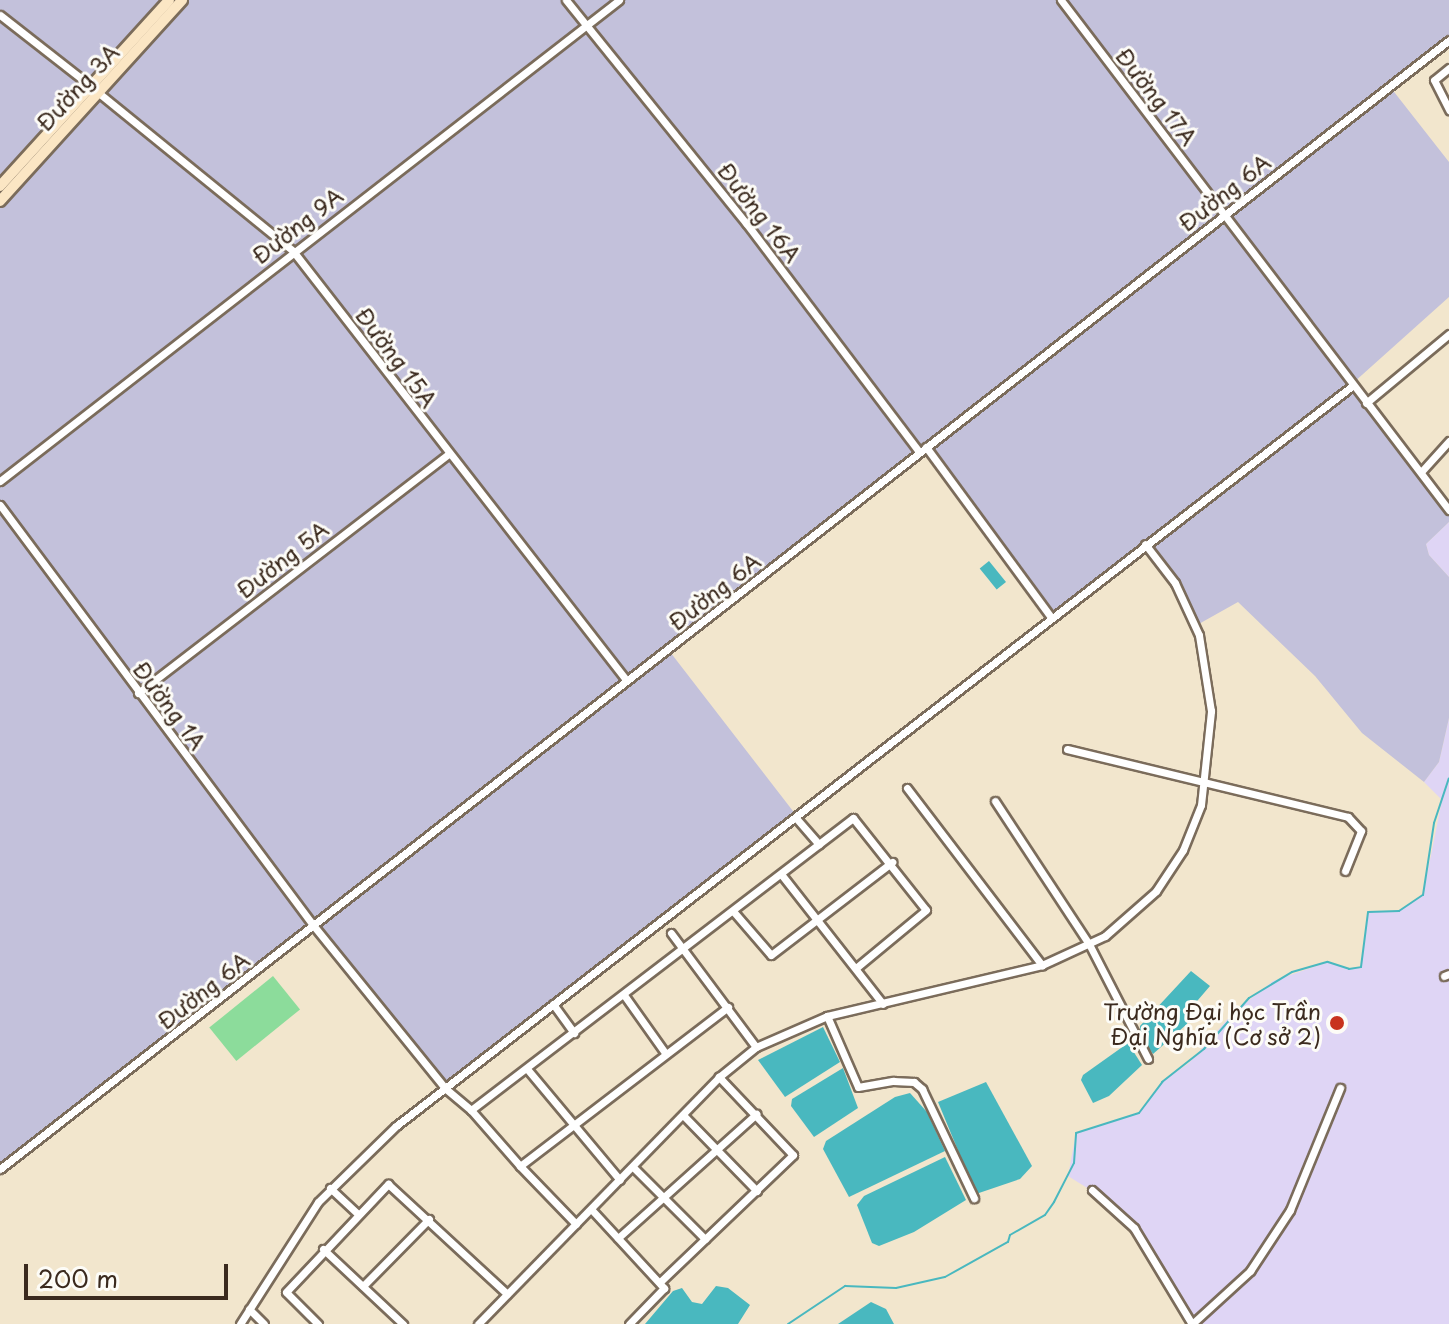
<!DOCTYPE html>
<html>
<head>
<meta charset="utf-8">
<style>
	body { margin:0 }
	#map { position:relative; width:1449px; height:1324px; overflow:hidden; background:#f2e6cd; font-family:"Playpen Sans",sans-serif }
	div>[style] { position:absolute }
	[style*='--x'] { left:calc(var(--x)*1px); top:calc(var(--y)*1px); width:calc(var(--w)*1px); rotate:calc(var(--a)*1deg) }
	.built>* { inset:0; background:#dfd5f5 }
	.industrial>* { inset:0; background:#c3c1db }
	.green>* { inset:0; background:#8cdc9b; transform-origin:0 0 }
	.water>* { inset:0; background:#49b8bf; transform-origin:0 0 }
	.stream>* { height:2px; margin:-1px; padding:0 1px; transform-origin:1px; border-radius:1px; background:#49b8bf }
	.roads { filter:drop-shadow(2px 0 #7b6c5b) drop-shadow(-2px 0 #7b6c5b) drop-shadow(0 2px #7b6c5b) drop-shadow(0 -2px #7b6c5b) }
	.street>* { height:7px; margin:-3.5px; padding:0 3.5px; transform-origin:3.5px; border-radius:3.5px; background:#fff }
	.secondary>* { height:10px; margin:-5px; padding:0 5px; transform-origin:5px; border-radius:5px; background:#fbe6c4 }
	.dots>* { width:22px; height:22px; translate:-50% -50%; box-sizing:border-box; border:4px solid #fdfcf7; border-radius:50% }
	span { translate:-50% -50%; white-space:nowrap; text-align:center; line-height:1.15; -webkit-text-stroke:6px #fdfcf7; paint-order:stroke }
	.street-label { font-size:22px; color:#3b2a1e }
	.poi-label { font-size:22px; color:#3b2a1e }
	.right { translate:-100% -50%; text-align:right }
	.scale { position:absolute; left:24px; top:1264px; width:204px; height:36px; box-sizing:border-box; border:4px solid #3b2a1e; border-top:0; padding-left:10px; font-size:24px; line-height:28px; white-space:nowrap; color:#3b2a1e; -webkit-text-stroke:6px #fdfcf7; paint-order:stroke }
</style>
</head>
<body>
<div id="map">
	<div class="built">
		<i style="clip-path:polygon(1449px 522px,1449px 577px,1429px 555px,1426px 544px)"></i>
		<i style="clip-path:polygon(1449px 718px,1449px 1324px,1195px 1324px,1137px 1226px,1121px 1209px,1068px 1176px,1076px 1133px,1139px 1113px,1162px 1082px,1189px 1063px,1233px 1013px,1273px 981px,1328px 962px,1349px 969px,1361px 967px,1368px 912px,1399px 911px,1423px 895px,1442px 800px,1424px 782px,1439px 762px)"></i>
	</div>
	<div class="industrial">
		<i style="clip-path:polygon(0 0,1449px 0,1449px 47px,1391px 88px,1449px 162px,1449px 297px,1353px 383px,1052px 613px,926px 444px,667px 648px,796px 815px,446px 1086px,316px 926px,0 1166px)"></i>
		<i style="clip-path:polygon(1351px 389px,1449px 514px,1449px 522px,1426px 544px,1429px 555px,1449px 577px,1449px 718px,1439px 762px,1424px 782px,1362px 733px,1315px 676px,1238px 602px,1197px 625px,1148px 545px)"></i>
	</div>
	<div class="green">
		<i style="left:273px;top:976px;width:43px;height:82px;rotate:51deg"></i>
	</div>
	<div class="water">
		<i style="left:989px;top:561px;width:27px;height:12px;rotate:51deg"></i>
		<i style="clip-path:polygon(1191px 971px,1210px 986px,1192px 1007px,1187px 1024px,1153px 1054px,1140px 1035px,1140px 1026px)"></i>
		<i style="clip-path:polygon(823px 1027px,840px 1062px,785px 1097px,758px 1060px)"></i>
		<i style="clip-path:polygon(1128px 1043px,1142px 1065px,1109px 1096px,1093px 1103px,1081px 1080px,1083px 1075px)"></i>
		<i style="clip-path:polygon(843px 1068px,858px 1108px,814px 1137px,791px 1106px,792px 1099px)"></i>
		<i style="clip-path:polygon(986px 1082px,1032px 1166px,1020px 1179px,976px 1194px,938px 1102px)"></i>
		<i style="clip-path:polygon(910px 1093px,927px 1112px,945px 1151px,849px 1197px,823px 1149px,826px 1141px,895px 1097px)"></i>
		<i style="clip-path:polygon(945px 1157px,966px 1200px,914px 1232px,879px 1246px,872px 1243px,857px 1205px,864px 1196px)"></i>
		<i style="clip-path:polygon(716px 1286px,728px 1288px,750px 1305px,738px 1324px,645px 1324px,673px 1291px,682px 1288px,692px 1302px,702px 1304px)"></i>
		<i style="clip-path:polygon(871px 1302px,886px 1309px,894px 1324px,838px 1324px)"></i>
	</div>
	<div class="stream">
		<i style="--x:788;--y:1324;--w:69;--a:-33.7"></i>
		<i style="--x:845;--y:1286;--w:51;--a:2.2"></i>
		<i style="--x:896;--y:1288;--w:50;--a:-12.7"></i>
		<i style="--x:945;--y:1277;--w:72;--a:-29.1"></i>
		<i style="--x:1008;--y:1242;--w:7;--a:-74"></i>
		<i style="--x:1010;--y:1235;--w:40;--a:-29.7"></i>
		<i style="--x:1045;--y:1215;--w:16;--a:-55"></i>
		<i style="--x:1054;--y:1202;--w:44;--a:-62.9"></i>
		<i style="--x:1074;--y:1163;--w:30;--a:-86"></i>
		<i style="--x:1076;--y:1133;--w:66;--a:-17.6"></i>
		<i style="--x:1139;--y:1113;--w:39;--a:-53"></i>
		<i style="--x:1162;--y:1082;--w:53;--a:-38.2"></i>
		<i style="--x:1204;--y:1049;--w:68;--a:-48.6"></i>
		<i style="--x:1249;--y:998;--w:50;--a:-31.2"></i>
		<i style="--x:1292;--y:972;--w:37;--a:-16"></i>
		<i style="--x:1328;--y:962;--w:22;--a:18"></i>
		<i style="--x:1349;--y:969;--w:12;--a:-9"></i>
		<i style="--x:1361;--y:967;--w:55;--a:-82.7"></i>
		<i style="--x:1368;--y:912;--w:31;--a:-2"></i>
		<i style="--x:1399;--y:911;--w:29;--a:-34"></i>
		<i style="--x:1423;--y:895;--w:73;--a:-81.3"></i>
		<i style="--x:1434;--y:823;--w:47;--a:-71.6"></i>
	</div>
	<div class="roads">
		<div class="street">
			<i style="--x:566;--y:0;--w:287;--a:51.1"></i>
			<i style="--x:746;--y:223;--w:287;--a:52.9"></i>
			<i style="--x:1061;--y:0;--w:641;--a:52.74"></i>
			<i style="--x:0;--y:15;--w:115;--a:38"></i>
			<i style="--x:1449;--y:68;--w:19;--a:141"></i>
			<i style="--x:1434;--y:80;--w:34;--a:63"></i>
			<i style="--x:100;--y:94;--w:249;--a:39.1"></i>
			<i style="--x:293;--y:251;--w:544;--a:52.16"></i>
			<i style="--x:1366;--y:403;--w:108;--a:-39.7"></i>
			<i style="--x:926;--y:447;--w:211;--a:53.7"></i>
			<i style="--x:1421;--y:472;--w:42;--a:-47.9"></i>
			<i style="--x:0;--y:481;--w:784;--a:-37.85"></i>
			<i style="--x:0;--y:505;--w:524;--a:53.31"></i>
			<i style="--x:313;--y:925;--w:211;--a:51"></i>
			<i style="--x:446;--y:1089;--w:33;--a:40"></i>
			<i style="--x:471;--y:1110;--w:481;--a:-37.4"></i>
			<i style="--x:853;--y:818;--w:117;--a:51.6"></i>
			<i style="--x:926;--y:910;--w:89;--a:140.4"></i>
			<i style="--x:138;--y:693;--w:391;--a:-37.6"></i>
			<i style="--x:1067;--y:749;--w:289;--a:13.6"></i>
			<i style="--x:1348;--y:817;--w:19;--a:47"></i>
			<i style="--x:1361;--y:831;--w:43;--a:111.8"></i>
			<i style="--x:907;--y:788;--w:223;--a:52.7"></i>
			<i style="--x:995;--y:801;--w:171;--a:56.7"></i>
			<i style="--x:1089;--y:944;--w:129;--a:62.8"></i>
			<i style="--x:796;--y:818;--w:35;--a:49"></i>
			<i style="--x:781;--y:874;--w:165;--a:51.9"></i>
			<i style="--x:733;--y:911;--w:58;--a:49.2"></i>
			<i style="--x:771;--y:955;--w:153;--a:-37.5"></i>
			<i style="--x:671;--y:933;--w:142;--a:53.3"></i>
			<i style="--x:1444;--y:976;--w:5;--a:-22"></i>
			<i style="--x:624;--y:995;--w:72;--a:54.6"></i>
			<i style="--x:553;--y:1004;--w:36;--a:54"></i>
			<i style="--x:827;--y:1016;--w:77;--a:66.4"></i>
			<i style="--x:858;--y:1087;--w:36;--a:-10"></i>
			<i style="--x:893;--y:1081;--w:21;--a:3"></i>
			<i style="--x:914;--y:1082;--w:11;--a:41"></i>
			<i style="--x:922;--y:1089;--w:121;--a:64.5"></i>
			<i style="--x:528;--y:1070;--w:143;--a:50.1"></i>
			<i style="--x:471;--y:1110;--w:74;--a:48.8"></i>
			<i style="--x:683;--y:1115;--w:106;--a:45.8"></i>
			<i style="--x:633;--y:1167;--w:102;--a:45"></i>
			<i style="--x:0;--y:1169;--w:1837;--a:-37.92"></i>
			<i style="--x:330;--y:1188;--w:37;--a:43"></i>
			<i style="--x:1092;--y:1190;--w:57;--a:42.1"></i>
			<i style="--x:1134;--y:1228;--w:112;--a:58.9"></i>
			<i style="--x:591;--y:1209;--w:108;--a:47.3"></i>
			<i style="--x:664;--y:1288;--w:50;--a:134.2"></i>
			<i style="--x:576;--y:1224;--w:81;--a:-134"></i>
			<i style="--x:520;--y:1166;--w:262;--a:-37.4"></i>
			<i style="--x:618;--y:1238;--w:186;--a:-41.9"></i>
			<i style="--x:323;--y:1249;--w:110;--a:43.2"></i>
			<i style="--x:660;--y:1282;--w:184;--a:-43.7"></i>
			<i style="--x:793;--y:1155;--w:108;--a:-133.5"></i>
			<i style="--x:363;--y:1286;--w:94;--a:-45.4"></i>
			<i style="--x:249;--y:1309;--w:21;--a:45"></i>
			<i style="--x:240;--y:1324;--w:145;--a:-57.4"></i>
			<i style="--x:318;--y:1202;--w:109;--a:-44.3"></i>
			<i style="--x:396;--y:1126;--w:1209;--a:-37.74"></i>
			<i style="--x:318;--y:1324;--w:45;--a:-135"></i>
			<i style="--x:286;--y:1292;--w:149;--a:-46.6"></i>
			<i style="--x:388;--y:1184;--w:162;--a:42.7"></i>
			<i style="--x:478;--y:1324;--w:345;--a:-45.7"></i>
			<i style="--x:719;--y:1077;--w:48;--a:-39"></i>
			<i style="--x:756;--y:1047;--w:77;--a:-23.6"></i>
			<i style="--x:827;--y:1016;--w:221;--a:-13.3"></i>
			<i style="--x:1042;--y:965;--w:69;--a:-24.7"></i>
			<i style="--x:1105;--y:936;--w:68;--a:-41.4"></i>
			<i style="--x:1156;--y:891;--w:49;--a:-56.6"></i>
			<i style="--x:1183;--y:850;--w:48;--a:-68.2"></i>
			<i style="--x:1201;--y:805;--w:95;--a:-83.9"></i>
			<i style="--x:1211;--y:711;--w:77;--a:-99"></i>
			<i style="--x:1199;--y:635;--w:57;--a:-114.8"></i>
			<i style="--x:1175;--y:583;--w:49;--a:-127.6"></i>
			<i style="--x:1192;--y:1324;--w:79;--a:-42.4"></i>
			<i style="--x:1250;--y:1271;--w:73;--a:-56.7"></i>
			<i style="--x:1290;--y:1210;--w:132;--a:-67.7"></i>
		</div>
		<div class="secondary">
			<i style="--x:0;--y:186;--w:251;--a:-47.7"></i>
			<i style="--x:0;--y:201;--w:271;--a:-47.8"></i>
		</div>
	</div>
	<div class="dots">
		<i style="left:1337px;top:1023px;background:#c8321e"></i>
	</div>
	<div class="street-label">
		<span style="left:77px;top:87px;rotate:-47deg">Đường 3A</span>
		<span style="left:1157px;top:96px;rotate:52deg">Đường 17A</span>
		<span style="left:1224px;top:192px;rotate:-38deg">Đường 6A</span>
		<span style="left:760px;top:212px;rotate:52deg">Đường 16A</span>
		<span style="left:297px;top:225px;rotate:-38deg">Đường 9A</span>
		<span style="left:397px;top:357px;rotate:53deg">Đường 15A</span>
		<span style="left:282px;top:559px;rotate:-38deg">Đường 5A</span>
		<span style="left:714px;top:591px;rotate:-38deg">Đường 6A</span>
		<span style="left:170px;top:705px;rotate:53deg">Đường 1A</span>
		<span style="left:203px;top:990px;rotate:-38deg">Đường 6A</span>
	</div>
	<div class="poi-label">
		<span class="right" style="left:1321px;top:1023px">Trường Đại học Trần<br>Đại Nghĩa (Cơ sở 2)</span>
	</div>
	<div class="scale">200 m</div>
</div>
</body>
</html>
